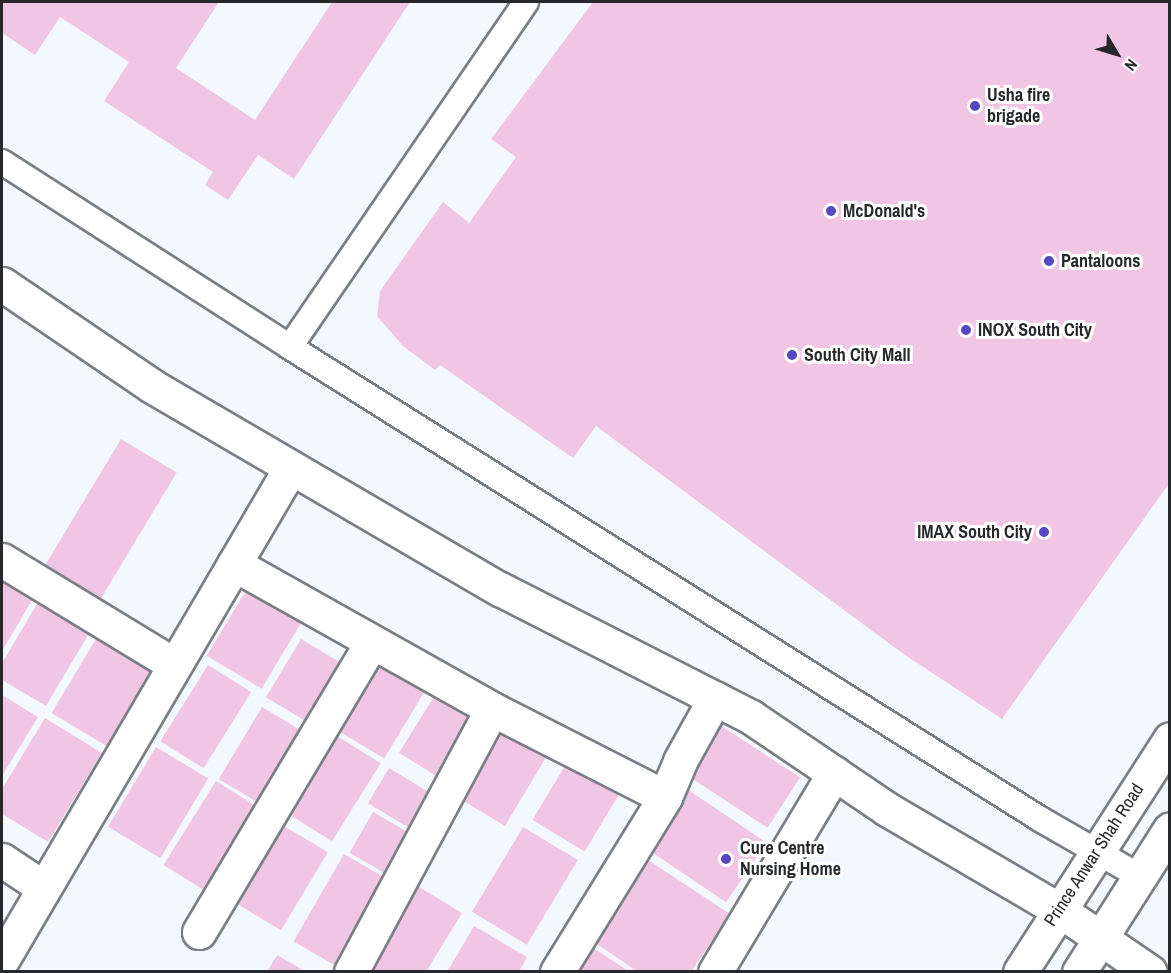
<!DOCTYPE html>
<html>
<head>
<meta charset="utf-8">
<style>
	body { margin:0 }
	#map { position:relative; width:1171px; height:973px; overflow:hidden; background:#f3f8fe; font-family:"Archivo Narrow",sans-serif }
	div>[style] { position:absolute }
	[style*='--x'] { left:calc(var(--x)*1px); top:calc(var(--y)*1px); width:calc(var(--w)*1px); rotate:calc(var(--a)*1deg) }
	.building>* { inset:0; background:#f1c6e5; transform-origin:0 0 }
	.roads { filter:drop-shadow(2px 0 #7a7f85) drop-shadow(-2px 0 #7a7f85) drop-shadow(0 2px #7a7f85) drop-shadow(0 -2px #7a7f85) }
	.lane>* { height:24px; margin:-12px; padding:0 12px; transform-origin:12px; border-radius:12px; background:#fff }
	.street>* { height:33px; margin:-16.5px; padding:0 16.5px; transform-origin:16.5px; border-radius:16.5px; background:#fff }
	.secondary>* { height:33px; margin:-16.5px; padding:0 16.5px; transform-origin:16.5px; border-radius:16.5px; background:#fff }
	.dots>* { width:16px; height:16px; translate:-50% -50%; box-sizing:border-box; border:3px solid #fff; border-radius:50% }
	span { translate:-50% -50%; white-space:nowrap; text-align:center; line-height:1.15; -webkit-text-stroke:6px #fff; paint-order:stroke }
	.poi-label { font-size:18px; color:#26282b; font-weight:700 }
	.left { translate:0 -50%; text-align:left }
	.right { translate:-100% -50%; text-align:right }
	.street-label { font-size:18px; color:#26282b }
	.frame { position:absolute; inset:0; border:3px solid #26282b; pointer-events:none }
	.north { position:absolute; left:1087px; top:24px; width:60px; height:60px; -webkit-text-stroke:4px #fff; paint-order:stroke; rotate:128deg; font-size:16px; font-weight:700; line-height:24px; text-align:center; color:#26282b }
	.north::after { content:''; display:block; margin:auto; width:21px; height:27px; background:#26282b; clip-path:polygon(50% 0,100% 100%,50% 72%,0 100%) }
</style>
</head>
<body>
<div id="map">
	<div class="building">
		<i style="clip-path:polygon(2px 2px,219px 2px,176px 68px,255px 120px,332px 2px,410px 2px,294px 179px,258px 155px,228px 200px,205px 185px,213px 172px,104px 101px,129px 62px,60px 17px,35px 55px,2px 33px)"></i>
		<i style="clip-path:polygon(593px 2px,1170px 2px,1170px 482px,1002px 719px,902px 653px,596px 426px,573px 458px,440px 365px,435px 370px,403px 346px,377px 316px,380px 291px,443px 202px,469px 223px,516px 157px,491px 139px)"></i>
		<i style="left:121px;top:439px;width:65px;height:161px;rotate:31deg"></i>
		<i style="clip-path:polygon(2px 578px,34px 597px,2px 651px)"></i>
		<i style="left:251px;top:582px;width:64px;height:86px;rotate:31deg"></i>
		<i style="clip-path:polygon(40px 599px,91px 630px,46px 706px,2px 680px,2px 663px)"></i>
		<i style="left:102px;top:629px;width:66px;height:98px;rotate:31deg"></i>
		<i style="left:301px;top:639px;width:57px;height:68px;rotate:31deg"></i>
		<i style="left:373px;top:655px;width:63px;height:83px;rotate:31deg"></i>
		<i style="left:208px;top:665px;width:51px;height:90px;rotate:32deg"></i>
		<i style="clip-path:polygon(2px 695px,38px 717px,2px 776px)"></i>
		<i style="left:435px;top:695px;width:52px;height:68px;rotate:32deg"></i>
		<i style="left:262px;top:707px;width:56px;height:84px;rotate:31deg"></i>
		<i style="clip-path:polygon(45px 718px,102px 753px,48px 842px,2px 814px,2px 789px)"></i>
		<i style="left:718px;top:724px;width:98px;height:60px;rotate:33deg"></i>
		<i style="left:499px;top:729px;width:55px;height:80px;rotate:31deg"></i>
		<i style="left:329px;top:731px;width:61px;height:92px;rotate:32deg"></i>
		<i style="left:156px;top:747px;width:61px;height:93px;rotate:31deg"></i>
		<i style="left:572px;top:754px;width:61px;height:77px;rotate:31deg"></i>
		<i style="left:389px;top:768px;width:61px;height:41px;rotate:31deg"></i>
		<i style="left:216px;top:781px;width:59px;height:99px;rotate:32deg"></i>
		<i style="left:681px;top:785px;width:103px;height:72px;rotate:34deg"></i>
		<i style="left:373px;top:812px;width:53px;height:47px;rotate:30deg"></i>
		<i style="left:279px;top:823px;width:57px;height:91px;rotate:31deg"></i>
		<i style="left:523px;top:827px;width:64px;height:99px;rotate:31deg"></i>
		<i style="left:344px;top:854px;width:59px;height:101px;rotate:30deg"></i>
		<i style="clip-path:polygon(642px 856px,730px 914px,691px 972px,638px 972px,588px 938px)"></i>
		<i style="clip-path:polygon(411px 882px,462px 913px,426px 972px,358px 972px)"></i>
		<i style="clip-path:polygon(474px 926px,527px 957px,519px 972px,447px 972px)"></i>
		<i style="clip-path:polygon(589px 945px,630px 972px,572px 972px)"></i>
		<i style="clip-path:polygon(277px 955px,306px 972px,267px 972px)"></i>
	</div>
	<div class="roads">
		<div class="lane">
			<i style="--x:526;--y:2;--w:418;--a:124.4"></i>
			<i style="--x:290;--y:347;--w:886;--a:32.18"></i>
			<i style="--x:1040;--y:819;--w:114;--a:29.9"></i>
			<i style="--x:2;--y:162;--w:342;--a:32.7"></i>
		</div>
		<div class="street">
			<i style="--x:2;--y:284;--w:181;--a:34.2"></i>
			<i style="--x:152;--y:386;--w:403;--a:30.3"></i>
			<i style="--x:500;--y:589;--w:282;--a:27"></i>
			<i style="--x:751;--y:717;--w:164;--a:34.1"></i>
			<i style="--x:887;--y:809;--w:199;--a:30.4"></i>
			<i style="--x:1059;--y:910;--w:110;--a:34.3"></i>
			<i style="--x:2;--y:560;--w:202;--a:31.3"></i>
			<i style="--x:234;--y:564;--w:296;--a:29.3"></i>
			<i style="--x:492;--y:709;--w:194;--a:27"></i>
			<i style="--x:2;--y:860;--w:50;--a:33.7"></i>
			<i style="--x:199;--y:932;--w:338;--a:-59.2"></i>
			<i style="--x:2;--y:960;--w:571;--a:-59.62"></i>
			<i style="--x:351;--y:972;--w:298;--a:-61.8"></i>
			<i style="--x:557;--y:972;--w:206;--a:-58.3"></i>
			<i style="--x:665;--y:797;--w:39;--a:-67"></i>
			<i style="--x:680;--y:761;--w:72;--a:-60.9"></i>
			<i style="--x:715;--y:972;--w:232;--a:-59.1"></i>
		</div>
		<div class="secondary">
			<i style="--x:1020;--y:972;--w:277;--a:-57.2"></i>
			<i style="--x:1079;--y:972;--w:169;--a:-57.5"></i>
		</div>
	</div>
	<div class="dots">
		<i style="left:975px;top:106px;background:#5548c0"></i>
		<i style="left:831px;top:211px;background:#5548c0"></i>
		<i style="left:1049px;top:261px;background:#5548c0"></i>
		<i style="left:966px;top:330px;background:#5548c0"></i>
		<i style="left:792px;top:355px;background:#5548c0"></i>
		<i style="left:1044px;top:532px;background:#5548c0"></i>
		<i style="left:726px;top:859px;background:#5548c0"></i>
	</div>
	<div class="poi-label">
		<span class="left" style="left:987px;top:106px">Usha fire<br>brigade</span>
		<span class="left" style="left:843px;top:211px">McDonald's</span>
		<span class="left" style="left:1061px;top:261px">Pantaloons</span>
		<span class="left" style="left:978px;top:330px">INOX South City</span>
		<span class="left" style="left:804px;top:355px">South City Mall</span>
		<span class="right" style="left:1032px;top:532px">IMAX South City</span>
		<span class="left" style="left:740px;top:859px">Cure Centre<br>Nursing Home</span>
	</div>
	<div class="street-label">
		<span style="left:1094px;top:855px;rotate:-57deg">Prince Anwar Shah Road</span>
	</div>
	<div class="frame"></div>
	<div class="north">N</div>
</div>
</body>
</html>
